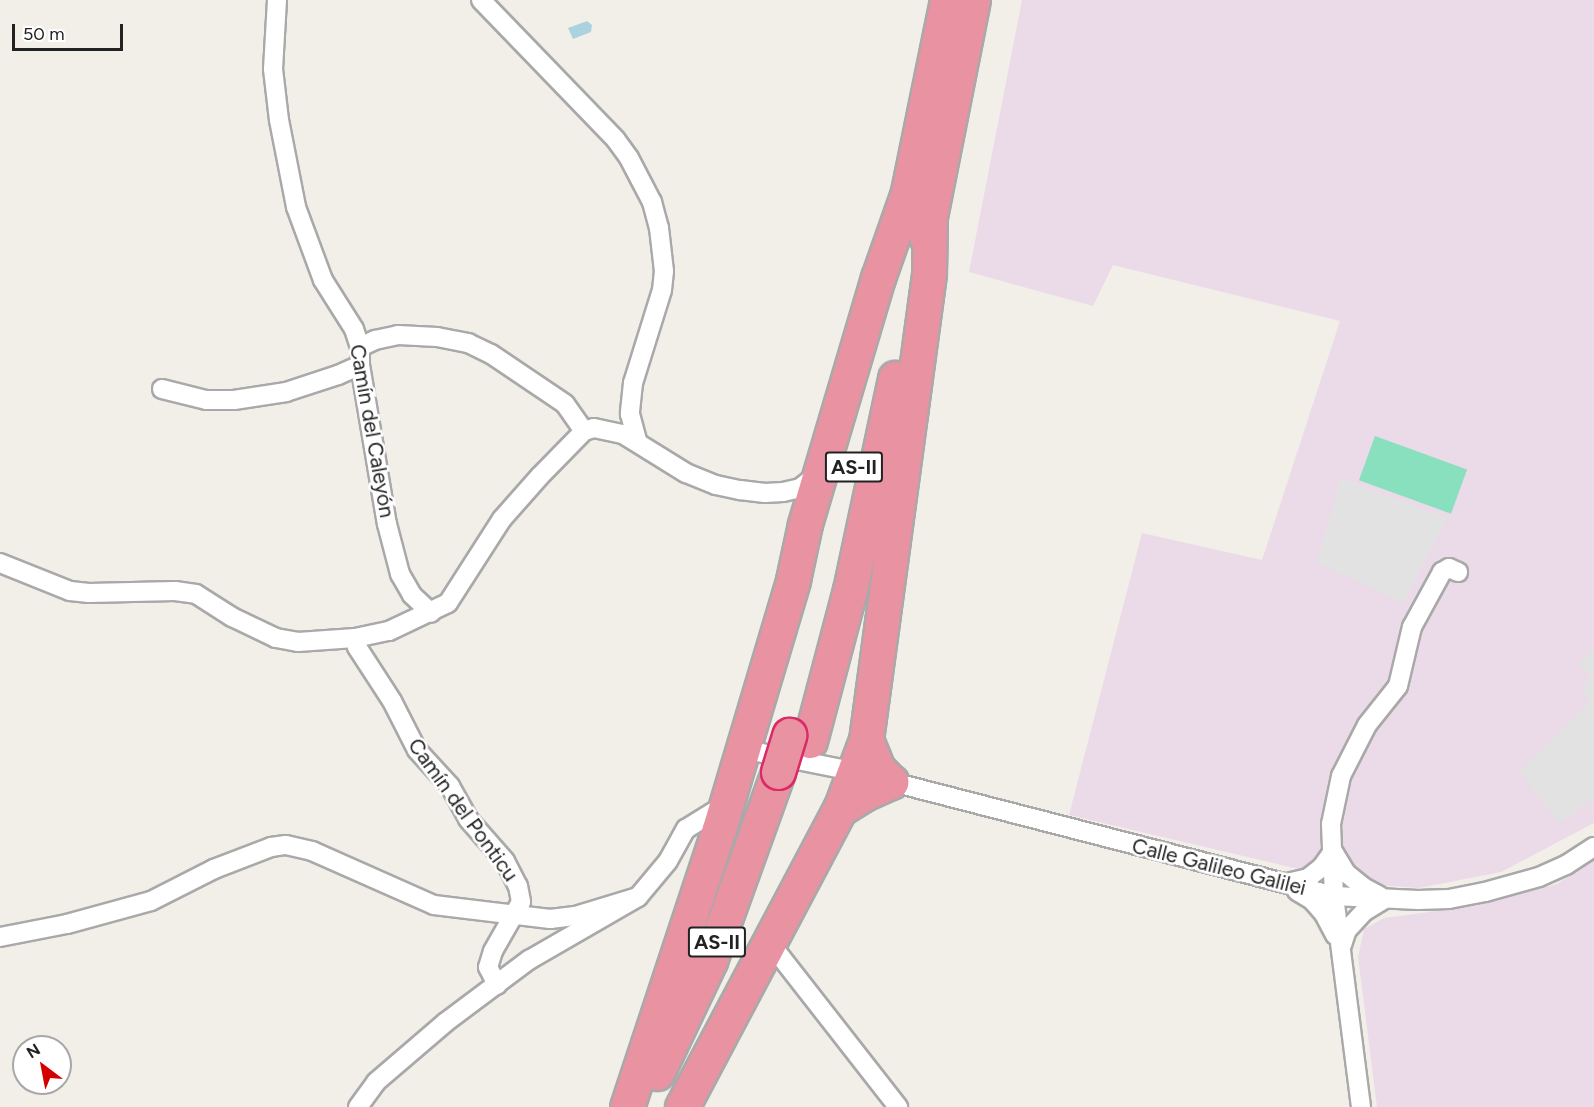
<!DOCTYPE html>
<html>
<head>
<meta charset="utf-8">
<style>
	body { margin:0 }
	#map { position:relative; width:1594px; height:1107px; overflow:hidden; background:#f2efe9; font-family:Figtree,sans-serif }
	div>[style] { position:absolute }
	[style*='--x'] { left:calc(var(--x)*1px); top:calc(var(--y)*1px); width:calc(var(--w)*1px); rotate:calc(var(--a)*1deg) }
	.industrial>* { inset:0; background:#ebdbe8 }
	.pitch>* { inset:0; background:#88e0be; transform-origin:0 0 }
	.parking>* { inset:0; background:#e2e2e2 }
	.water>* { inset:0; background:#aad3df }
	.roads { filter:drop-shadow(2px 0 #a9a9a9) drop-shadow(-2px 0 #a9a9a9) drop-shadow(0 2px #a9a9a9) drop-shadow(0 -2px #a9a9a9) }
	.street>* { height:18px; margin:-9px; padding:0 9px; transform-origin:9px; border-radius:9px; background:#fff }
	.highway>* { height:33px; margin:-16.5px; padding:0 16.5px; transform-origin:16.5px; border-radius:16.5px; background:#e892a2 }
	.bridges { filter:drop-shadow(2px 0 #dc2a67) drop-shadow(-2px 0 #dc2a67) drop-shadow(0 2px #dc2a67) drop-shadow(0 -2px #dc2a67) }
	.highway-bridge>* { height:33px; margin:-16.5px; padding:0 16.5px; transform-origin:16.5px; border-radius:16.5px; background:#e892a2 }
	span { translate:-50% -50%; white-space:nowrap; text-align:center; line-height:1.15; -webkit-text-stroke:5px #fff; paint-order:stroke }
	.shield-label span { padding:2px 4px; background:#fff; border:2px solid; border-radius:4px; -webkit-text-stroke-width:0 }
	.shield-label { font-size:20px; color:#222; font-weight:700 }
	.street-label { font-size:21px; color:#222 }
	.north { position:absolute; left:12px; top:1035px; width:60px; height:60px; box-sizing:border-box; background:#fff; border:2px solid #a7a7a7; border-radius:50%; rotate:328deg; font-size:16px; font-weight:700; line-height:24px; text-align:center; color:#222 }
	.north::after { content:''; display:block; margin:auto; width:21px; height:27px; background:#d40000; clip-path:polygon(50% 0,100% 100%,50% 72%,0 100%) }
	.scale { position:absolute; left:12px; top:24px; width:111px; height:27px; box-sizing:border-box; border:3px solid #222; border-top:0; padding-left:8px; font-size:18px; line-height:21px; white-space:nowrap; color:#222; -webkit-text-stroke:4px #fff; paint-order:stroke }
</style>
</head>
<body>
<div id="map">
	<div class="industrial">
		<i style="clip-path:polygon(1022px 0,1594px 0,1594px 823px,1501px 872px,1419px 888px,1363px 884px,1069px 815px,1142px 533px,1262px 560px,1340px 321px,1113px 265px,1093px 306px,969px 272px)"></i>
		<i style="clip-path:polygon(1594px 860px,1594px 1107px,1377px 1107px,1358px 957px,1364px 929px,1384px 918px,1474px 906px,1557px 884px)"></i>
	</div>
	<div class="pitch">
		<i style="left:1375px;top:436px;width:98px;height:47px;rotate:20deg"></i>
	</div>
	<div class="parking">
		<i style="clip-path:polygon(1341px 478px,1447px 518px,1403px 603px,1317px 562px)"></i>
		<i style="clip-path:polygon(1594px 649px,1594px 797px,1560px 823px,1519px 772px,1590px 703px,1580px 688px,1591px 677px,1578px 664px)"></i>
	</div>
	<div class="water">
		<i style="clip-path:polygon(587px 21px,592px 25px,591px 32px,573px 39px,568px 28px)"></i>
	</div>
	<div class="roads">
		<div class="street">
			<i style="--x:277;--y:0;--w:69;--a:93.3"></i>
			<i style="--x:273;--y:69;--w:51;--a:83.3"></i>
			<i style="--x:279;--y:120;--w:89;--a:78.9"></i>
			<i style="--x:296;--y:207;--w:78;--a:69.7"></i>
			<i style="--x:323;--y:280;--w:58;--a:57.7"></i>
			<i style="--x:354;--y:329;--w:19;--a:72"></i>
			<i style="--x:360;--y:347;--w:18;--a:90"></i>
			<i style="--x:360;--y:365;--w:161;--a:80.4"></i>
			<i style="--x:387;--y:524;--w:52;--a:75.4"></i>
			<i style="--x:400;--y:574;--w:24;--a:60"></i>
			<i style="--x:412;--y:595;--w:26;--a:43"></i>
			<i style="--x:481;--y:0;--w:194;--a:46"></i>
			<i style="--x:616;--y:140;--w:22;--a:54"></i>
			<i style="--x:629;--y:158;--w:50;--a:62.4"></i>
			<i style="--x:652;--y:202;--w:27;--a:75"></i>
			<i style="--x:659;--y:228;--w:43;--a:83.4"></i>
			<i style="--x:664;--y:271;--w:19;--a:96"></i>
			<i style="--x:662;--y:290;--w:97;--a:107.3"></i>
			<i style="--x:633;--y:383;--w:31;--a:96"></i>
			<i style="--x:630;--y:414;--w:28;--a:75"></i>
			<i style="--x:360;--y:347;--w:17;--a:-25"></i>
			<i style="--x:375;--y:340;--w:24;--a:-12"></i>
			<i style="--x:398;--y:335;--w:39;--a:3"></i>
			<i style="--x:437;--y:337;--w:32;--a:11"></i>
			<i style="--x:468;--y:343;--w:25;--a:26"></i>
			<i style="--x:491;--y:354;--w:89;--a:34"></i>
			<i style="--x:565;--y:404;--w:33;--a:55"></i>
			<i style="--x:162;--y:389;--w:45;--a:14"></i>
			<i style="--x:206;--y:400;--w:28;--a:0"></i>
			<i style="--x:234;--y:400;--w:53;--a:-8.7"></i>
			<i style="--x:286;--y:392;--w:55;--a:-18.1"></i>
			<i style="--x:338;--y:375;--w:24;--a:-24"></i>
			<i style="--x:0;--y:563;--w:75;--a:21.8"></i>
			<i style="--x:70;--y:591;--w:19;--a:6"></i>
			<i style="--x:89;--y:593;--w:86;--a:-1.3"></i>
			<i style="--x:175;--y:591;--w:21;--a:8"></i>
			<i style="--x:196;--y:594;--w:43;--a:32.6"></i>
			<i style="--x:232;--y:617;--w:49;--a:25.5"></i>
			<i style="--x:276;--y:638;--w:22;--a:10"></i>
			<i style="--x:298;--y:642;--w:57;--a:-4"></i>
			<i style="--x:355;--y:638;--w:35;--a:-12"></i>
			<i style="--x:389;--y:631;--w:65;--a:-25.4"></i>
			<i style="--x:448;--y:603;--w:100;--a:-57.3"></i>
			<i style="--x:502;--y:519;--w:57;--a:-48.5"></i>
			<i style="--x:540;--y:476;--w:63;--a:-45.6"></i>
			<i style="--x:584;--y:431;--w:10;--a:-17"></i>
			<i style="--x:594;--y:428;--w:30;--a:12"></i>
			<i style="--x:623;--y:434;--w:74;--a:31.8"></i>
			<i style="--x:686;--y:473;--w:32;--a:22"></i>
			<i style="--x:716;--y:485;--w:25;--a:12"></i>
			<i style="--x:740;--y:490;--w:25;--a:7"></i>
			<i style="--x:765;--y:493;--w:18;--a:-3"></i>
			<i style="--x:783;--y:492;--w:17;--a:-13"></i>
			<i style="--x:800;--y:488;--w:23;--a:-38"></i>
			<i style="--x:355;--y:638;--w:9;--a:77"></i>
			<i style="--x:357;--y:647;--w:64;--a:57.1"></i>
			<i style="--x:392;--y:701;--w:55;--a:63"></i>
			<i style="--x:417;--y:750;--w:49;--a:47.5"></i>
			<i style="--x:450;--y:786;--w:38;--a:61"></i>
			<i style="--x:468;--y:819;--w:56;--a:48.6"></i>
			<i style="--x:505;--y:861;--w:28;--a:63"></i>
			<i style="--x:518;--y:886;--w:16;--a:79"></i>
			<i style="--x:521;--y:902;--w:56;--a:119.7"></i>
			<i style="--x:493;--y:951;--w:17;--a:107"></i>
			<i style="--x:488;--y:967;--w:20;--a:63"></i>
			<i style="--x:742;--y:749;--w:102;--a:11.3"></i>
			<i style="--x:842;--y:769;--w:508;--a:14.47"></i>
			<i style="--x:1334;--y:896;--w:84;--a:2.7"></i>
			<i style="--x:1418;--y:900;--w:31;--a:-2"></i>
			<i style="--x:1449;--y:899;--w:37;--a:-11"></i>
			<i style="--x:1485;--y:892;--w:56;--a:-15.5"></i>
			<i style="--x:1539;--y:877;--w:30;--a:-24"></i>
			<i style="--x:1566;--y:865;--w:33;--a:-33"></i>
			<i style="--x:1334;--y:853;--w:23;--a:59"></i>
			<i style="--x:1346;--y:873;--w:22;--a:39"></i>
			<i style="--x:1363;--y:887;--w:19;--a:28"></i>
			<i style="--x:1287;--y:883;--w:22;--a:-13"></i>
			<i style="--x:1308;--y:878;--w:18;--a:-38"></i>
			<i style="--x:1322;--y:867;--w:19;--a:-55"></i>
			<i style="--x:1297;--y:891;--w:17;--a:31"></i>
			<i style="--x:1312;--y:900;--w:18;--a:49"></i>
			<i style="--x:1324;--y:914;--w:24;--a:62"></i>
			<i style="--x:0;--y:937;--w:68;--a:-11"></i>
			<i style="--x:67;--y:924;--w:87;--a:-15.3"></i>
			<i style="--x:151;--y:901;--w:71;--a:-26.9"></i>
			<i style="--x:214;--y:869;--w:61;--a:-21.1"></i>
			<i style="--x:271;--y:847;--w:15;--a:-8"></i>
			<i style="--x:286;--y:845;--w:27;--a:13"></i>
			<i style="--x:312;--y:851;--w:133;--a:23.9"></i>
			<i style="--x:434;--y:905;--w:117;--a:6.9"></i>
			<i style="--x:550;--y:919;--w:25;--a:-7"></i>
			<i style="--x:575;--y:916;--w:66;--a:-16.8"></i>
			<i style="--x:1342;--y:945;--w:16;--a:-72"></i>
			<i style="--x:1347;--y:930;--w:26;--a:-47"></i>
			<i style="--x:1365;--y:911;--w:23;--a:-31"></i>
			<i style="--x:768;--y:949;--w:9;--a:18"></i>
			<i style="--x:777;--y:952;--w:197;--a:52"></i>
			<i style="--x:358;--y:1107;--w:31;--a:-54"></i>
			<i style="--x:376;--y:1082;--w:92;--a:-40.6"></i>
			<i style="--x:446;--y:1022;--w:104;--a:-36.8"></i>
			<i style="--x:529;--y:960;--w:126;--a:-30"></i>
			<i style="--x:638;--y:897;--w:47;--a:-50.2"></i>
			<i style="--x:668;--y:861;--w:37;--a:-61"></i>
			<i style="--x:686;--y:829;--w:47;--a:-32"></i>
			<i style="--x:1361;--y:1107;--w:213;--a:-97.3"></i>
			<i style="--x:1334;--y:896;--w:72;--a:-92.4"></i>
			<i style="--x:1331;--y:824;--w:49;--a:-78.2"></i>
			<i style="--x:1341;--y:776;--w:57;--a:-63"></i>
			<i style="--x:1367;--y:725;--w:50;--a:-51.5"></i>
			<i style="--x:1398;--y:686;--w:61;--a:-76.7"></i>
			<i style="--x:1412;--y:627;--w:63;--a:-61.4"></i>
			<i style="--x:1442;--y:572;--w:8;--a:-30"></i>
			<i style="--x:1449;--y:568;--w:10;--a:24"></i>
		</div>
		<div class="highway">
			<i style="--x:903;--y:216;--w:220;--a:-78.5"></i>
			<i style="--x:926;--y:237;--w:242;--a:-78.8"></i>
			<i style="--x:810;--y:741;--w:156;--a:-75.2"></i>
			<i style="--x:850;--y:590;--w:217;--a:-78"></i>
			<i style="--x:840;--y:809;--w:28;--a:-32"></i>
			<i style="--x:864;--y:794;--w:30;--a:-24"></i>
			<i style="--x:891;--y:782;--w:18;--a:-135"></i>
			<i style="--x:878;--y:769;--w:31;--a:-112"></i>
			<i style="--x:657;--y:1073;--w:124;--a:-64.7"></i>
			<i style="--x:710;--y:961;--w:201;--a:-70.2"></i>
			<i style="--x:627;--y:1107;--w:293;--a:-71.7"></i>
			<i style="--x:719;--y:829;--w:260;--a:-73.4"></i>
			<i style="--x:793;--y:580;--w:57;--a:-77.9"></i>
			<i style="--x:805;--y:524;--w:257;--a:-73.5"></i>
			<i style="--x:878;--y:278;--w:88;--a:-70.7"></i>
			<i style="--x:682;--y:1107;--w:337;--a:-62.1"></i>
			<i style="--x:840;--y:809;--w:74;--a:-69.4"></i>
			<i style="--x:866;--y:740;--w:471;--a:-82.3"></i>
			<i style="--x:929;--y:273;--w:56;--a:-89"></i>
		</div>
	</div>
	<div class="bridges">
		<div class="highway-bridge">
			<i style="--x:778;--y:772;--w:39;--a:-73"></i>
		</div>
	</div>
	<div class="shield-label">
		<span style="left:854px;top:467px">AS-II</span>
		<span style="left:717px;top:942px">AS-II</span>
	</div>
	<div class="street-label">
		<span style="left:372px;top:431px;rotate:80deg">Camín del Caleyón</span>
		<span style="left:463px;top:810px;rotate:54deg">Camín del Ponticu</span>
		<span style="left:1219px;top:867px;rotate:14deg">Calle Galileo Galilei</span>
	</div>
	<div class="north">N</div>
	<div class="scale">50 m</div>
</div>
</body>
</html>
